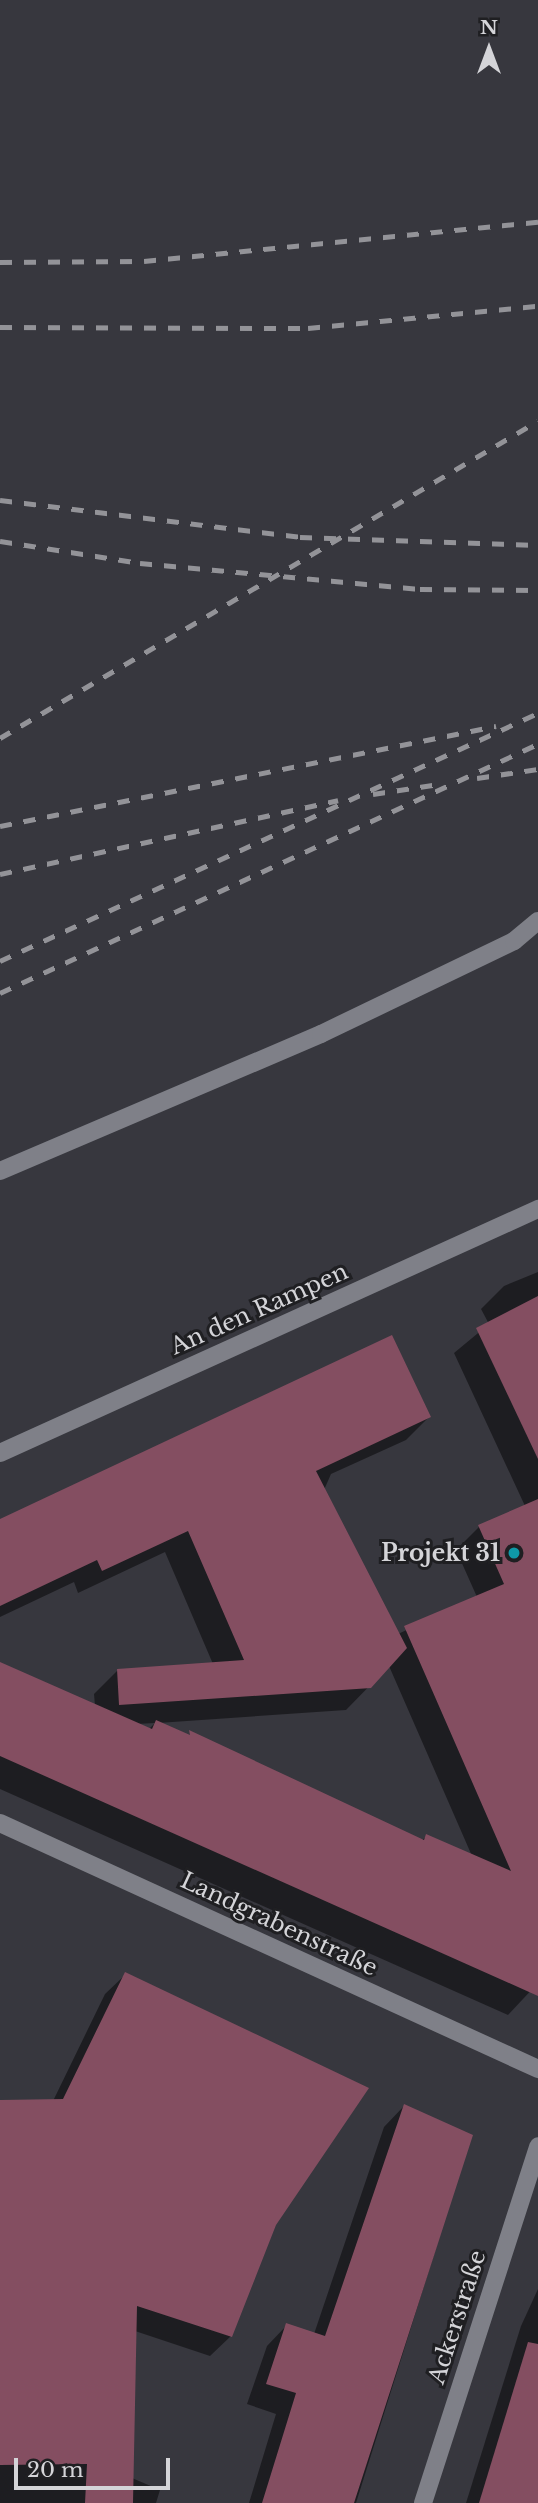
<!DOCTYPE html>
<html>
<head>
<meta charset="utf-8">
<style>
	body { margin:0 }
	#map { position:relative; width:538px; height:2503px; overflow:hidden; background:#37373e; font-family:"Libre Baskerville",serif }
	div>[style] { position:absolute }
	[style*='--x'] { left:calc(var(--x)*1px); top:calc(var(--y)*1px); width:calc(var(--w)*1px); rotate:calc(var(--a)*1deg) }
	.shadow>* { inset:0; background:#0007 }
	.building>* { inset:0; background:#844e61 }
	.service>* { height:18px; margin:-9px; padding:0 9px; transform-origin:9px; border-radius:9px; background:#7f8088 }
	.minor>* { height:18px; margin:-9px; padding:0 9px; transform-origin:9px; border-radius:9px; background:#7f8088 }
	.tertiary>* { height:18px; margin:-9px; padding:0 9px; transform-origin:9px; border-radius:9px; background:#7f8088 }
	.secondary>* { height:18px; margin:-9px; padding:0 9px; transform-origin:9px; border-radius:9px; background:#7f8088 }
	.rail>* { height:5px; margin-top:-2.5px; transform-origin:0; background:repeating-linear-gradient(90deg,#939398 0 12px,transparent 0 24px) }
	.dots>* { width:19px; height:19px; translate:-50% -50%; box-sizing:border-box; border:4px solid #1f1f22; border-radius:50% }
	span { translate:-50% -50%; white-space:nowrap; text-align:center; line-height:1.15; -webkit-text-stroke:6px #1f1f22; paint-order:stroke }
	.street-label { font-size:23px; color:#d4d4d8 }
	.poi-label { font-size:23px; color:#d4d4d8; font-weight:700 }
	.right { translate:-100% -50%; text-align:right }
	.north { position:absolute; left:454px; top:14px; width:70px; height:70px; -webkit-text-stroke:5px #1f1f22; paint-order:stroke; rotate:0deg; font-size:19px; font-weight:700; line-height:28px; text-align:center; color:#d4d4d8 }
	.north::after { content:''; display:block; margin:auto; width:24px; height:32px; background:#d4d4d8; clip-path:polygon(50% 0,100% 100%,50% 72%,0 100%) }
	.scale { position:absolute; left:14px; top:2458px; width:156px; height:32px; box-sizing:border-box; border:4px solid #d4d4d8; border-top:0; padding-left:9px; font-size:21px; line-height:24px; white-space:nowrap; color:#d4d4d8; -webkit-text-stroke:5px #1f1f22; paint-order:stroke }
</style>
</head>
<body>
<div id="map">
	<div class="shadow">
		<i style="clip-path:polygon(evenodd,538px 1272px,538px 1983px,508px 2015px,0 1789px,0 1664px,95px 1706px,94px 1694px,117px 1671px,213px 1664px,165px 1552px,78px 1593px,74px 1582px,0 1617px,0 1523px,429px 1417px,406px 1440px,331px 1474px,324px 1490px,398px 1634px,477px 1597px,456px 1550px,479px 1527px,525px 1506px,454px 1353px,489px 1324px,481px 1309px,504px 1286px,538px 1272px,389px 1666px,472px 1856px,427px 1836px,421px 1841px,158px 1723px,346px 1710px,389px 1666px,538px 1272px,155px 1723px,148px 1730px,136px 1724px,155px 1723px)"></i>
		<i style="clip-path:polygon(126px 1974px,274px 2224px,231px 2336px,210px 2356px,135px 2331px,132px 2478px,160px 2490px,156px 2503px,0 2503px,0 2102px,53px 2101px,105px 1994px)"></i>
		<i style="clip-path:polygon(404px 2106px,471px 2136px,356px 2503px,249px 2503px,276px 2414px,247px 2404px,267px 2346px,287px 2325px,314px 2334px,384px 2127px)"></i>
		<i style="clip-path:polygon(538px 2289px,538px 2503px,466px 2503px,521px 2326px)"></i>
	</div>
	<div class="building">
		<i style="clip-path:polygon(538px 1296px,538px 1459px,476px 1328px)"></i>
		<i style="clip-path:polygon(392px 1335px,431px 1417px,316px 1471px,407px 1648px,371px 1688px,119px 1705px,117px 1669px,244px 1660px,188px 1531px,102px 1571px,97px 1560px,0 1606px,0 1519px)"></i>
		<i style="clip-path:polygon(538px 1499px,538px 1996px,0 1756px,0 1662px,152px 1729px,156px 1720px,190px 1735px,189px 1730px,424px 1840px,426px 1834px,511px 1871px,404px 1626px,504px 1584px,478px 1525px)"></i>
		<i style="clip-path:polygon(125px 1972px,369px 2088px,276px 2225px,232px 2337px,137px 2306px,133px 2503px,85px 2503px,87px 2464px,0 2465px,0 2100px,63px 2099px)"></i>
		<i style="clip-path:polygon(404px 2104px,473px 2135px,354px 2503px,262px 2503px,296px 2393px,266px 2384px,286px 2323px,325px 2336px)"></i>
		<i style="clip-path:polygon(528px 2342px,538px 2344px,538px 2503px,479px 2503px)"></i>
	</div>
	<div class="service">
		<i style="--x:0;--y:1171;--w:349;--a:-23.1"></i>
		<i style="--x:321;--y:1034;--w:214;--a:-25.7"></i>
		<i style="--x:514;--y:941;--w:31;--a:-40"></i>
	</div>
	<div class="minor">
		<i style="--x:423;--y:2503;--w:375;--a:-72.1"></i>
	</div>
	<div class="tertiary">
		<i style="--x:0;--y:1453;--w:591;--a:-24.4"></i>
	</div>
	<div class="secondary">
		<i style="--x:0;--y:1823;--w:592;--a:24.57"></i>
	</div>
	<div class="rail">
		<i style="--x:0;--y:262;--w:144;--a:-0.4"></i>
		<i style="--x:144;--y:261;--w:396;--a:-5.7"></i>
		<i style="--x:0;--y:327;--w:308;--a:0.2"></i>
		<i style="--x:308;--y:328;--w:231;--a:-5.5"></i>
		<i style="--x:0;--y:500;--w:302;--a:7"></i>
		<i style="--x:300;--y:537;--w:238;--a:1.9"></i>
		<i style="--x:0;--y:541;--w:142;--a:8.9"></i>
		<i style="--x:140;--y:563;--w:281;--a:5.3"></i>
		<i style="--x:420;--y:589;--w:118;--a:0.5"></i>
		<i style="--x:0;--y:738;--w:624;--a:-30.51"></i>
		<i style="--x:477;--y:778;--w:62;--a:-8.4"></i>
		<i style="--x:373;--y:794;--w:67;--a:-8.6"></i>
		<i style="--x:0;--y:826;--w:506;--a:-11.4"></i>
		<i style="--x:0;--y:874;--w:346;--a:-12.3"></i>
		<i style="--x:0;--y:961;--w:592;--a:-24.75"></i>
		<i style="--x:0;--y:993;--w:593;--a:-24.84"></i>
	</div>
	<div class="dots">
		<i style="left:514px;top:1553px;background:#0f9aa8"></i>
	</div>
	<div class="street-label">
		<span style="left:259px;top:1309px;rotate:-24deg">An den Rampen</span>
		<span style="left:279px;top:1924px;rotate:25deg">Landgrabenstraße</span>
		<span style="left:457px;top:2317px;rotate:-72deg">Ackerstraße</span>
	</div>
	<div class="poi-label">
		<span class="right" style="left:500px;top:1553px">Projekt 31</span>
	</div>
	<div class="north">N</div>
	<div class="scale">20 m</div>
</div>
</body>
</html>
